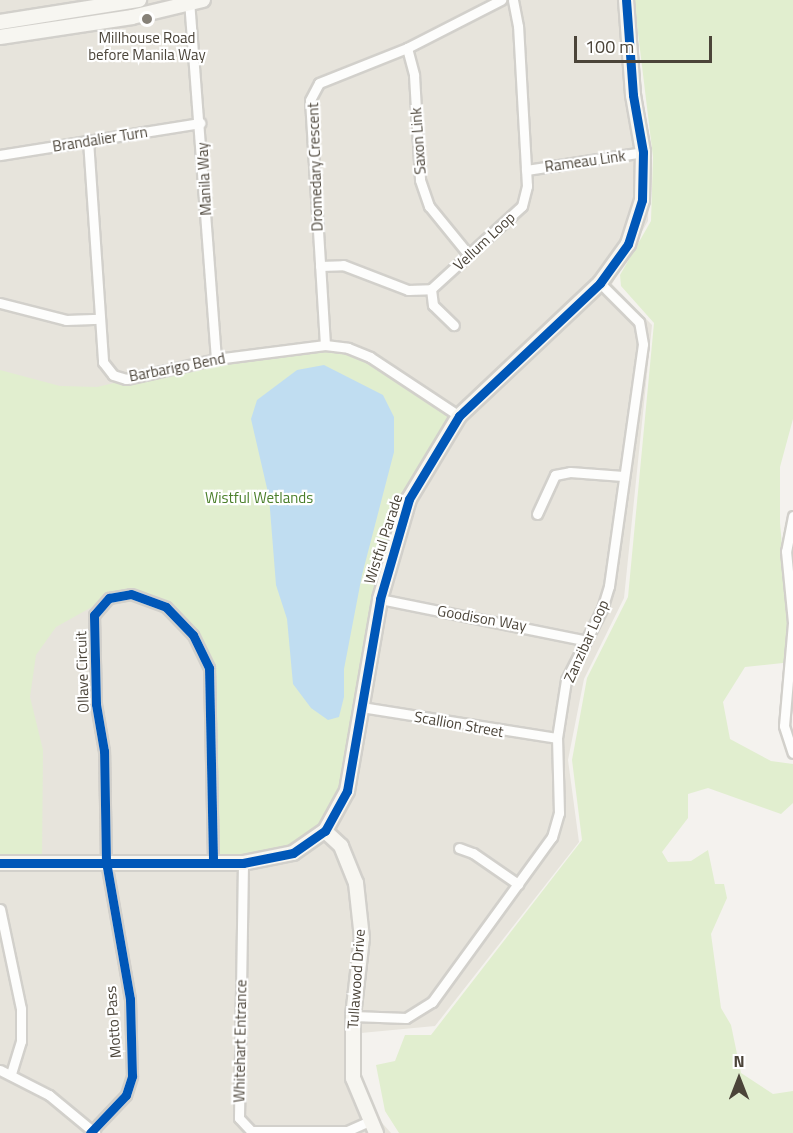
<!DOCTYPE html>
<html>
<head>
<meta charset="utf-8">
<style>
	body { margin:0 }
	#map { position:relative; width:793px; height:1133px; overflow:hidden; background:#f4f2ee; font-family:"Titillium Web",sans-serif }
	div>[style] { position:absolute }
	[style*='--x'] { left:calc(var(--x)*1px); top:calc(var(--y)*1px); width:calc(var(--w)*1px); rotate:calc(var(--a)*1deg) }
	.residential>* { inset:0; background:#e7e4dc }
	.green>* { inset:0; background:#e1eecf }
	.water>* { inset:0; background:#c0ddf1 }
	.roads { filter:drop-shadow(2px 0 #d2d0cb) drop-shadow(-2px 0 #d2d0cb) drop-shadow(0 2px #d2d0cb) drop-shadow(0 -2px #d2d0cb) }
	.street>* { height:9px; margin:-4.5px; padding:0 4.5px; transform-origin:4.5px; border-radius:4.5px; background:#fdfdfc }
	.secondary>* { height:14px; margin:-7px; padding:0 7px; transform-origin:7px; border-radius:7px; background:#f7f6f1 }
	.cycleway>* { height:9px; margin:-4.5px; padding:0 4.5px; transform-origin:4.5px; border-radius:4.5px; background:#0057b8 }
	.dots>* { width:16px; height:16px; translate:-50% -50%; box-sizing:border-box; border:3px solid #fff; border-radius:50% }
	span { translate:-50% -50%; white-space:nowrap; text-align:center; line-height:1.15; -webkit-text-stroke:4.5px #fff; paint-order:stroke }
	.poi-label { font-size:15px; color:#4b4439 }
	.street-label { font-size:15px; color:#4b4439 }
	.park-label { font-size:15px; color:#4a7f2a }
	.north { position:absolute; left:709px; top:1049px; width:60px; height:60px; -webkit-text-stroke:4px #fff; paint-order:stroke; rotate:0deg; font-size:16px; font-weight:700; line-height:24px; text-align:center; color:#4b4439 }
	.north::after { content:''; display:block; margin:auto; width:21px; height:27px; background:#4b4439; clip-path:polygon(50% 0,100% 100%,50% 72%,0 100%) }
	.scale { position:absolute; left:574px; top:36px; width:138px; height:27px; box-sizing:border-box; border:3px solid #4b4439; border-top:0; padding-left:8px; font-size:18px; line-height:21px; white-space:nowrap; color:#4b4439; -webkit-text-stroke:4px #fff; paint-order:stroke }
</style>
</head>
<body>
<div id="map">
	<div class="residential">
		<i style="clip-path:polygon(0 0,631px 0,650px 159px,648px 221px,612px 284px,652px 325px,624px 598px,584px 679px,568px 760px,579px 842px,435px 1026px,361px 1033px,359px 1097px,391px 1133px,0 1133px)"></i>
	</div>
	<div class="green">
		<i style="clip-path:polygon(634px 0,793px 0,793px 419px,780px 467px,780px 523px,792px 662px,745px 667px,723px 702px,730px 739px,771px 761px,793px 764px,793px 803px,781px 814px,708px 788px,688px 794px,688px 818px,662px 852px,668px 862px,691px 861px,708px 850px,715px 884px,724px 884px,727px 898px,711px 934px,721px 1008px,731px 1025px,741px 1073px,773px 1094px,793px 1091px,793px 1133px,399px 1133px,385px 1111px,376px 1065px,395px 1061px,405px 1035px,431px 1035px,582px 840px,572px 760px,587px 678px,628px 597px,654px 323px,621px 286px,620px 275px,651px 221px,653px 157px)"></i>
		<i style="clip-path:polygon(326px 346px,348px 348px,460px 416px,408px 501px,380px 598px,346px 792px,322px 827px,292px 854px,213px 862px,209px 667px,193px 635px,167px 607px,131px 594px,108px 598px,56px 627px,36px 655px,30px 697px,43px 750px,42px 862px,0 862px,0 370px,60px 386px,97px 387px,216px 359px)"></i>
	</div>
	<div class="water">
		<i style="clip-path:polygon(324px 365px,383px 395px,394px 417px,394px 452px,362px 575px,344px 669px,344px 697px,339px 717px,328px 720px,311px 708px,293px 684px,287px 619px,276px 585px,269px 497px,251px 419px,257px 400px,297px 370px)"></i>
	</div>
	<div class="roads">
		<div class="street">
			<i style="--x:189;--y:0;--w:360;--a:85.7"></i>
			<i style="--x:407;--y:48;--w:28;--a:75"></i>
			<i style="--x:414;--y:75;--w:105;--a:86.7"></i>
			<i style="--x:420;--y:180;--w:28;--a:71"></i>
			<i style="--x:429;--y:206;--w:63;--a:50.8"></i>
			<i style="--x:88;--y:140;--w:223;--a:86.1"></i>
			<i style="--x:103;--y:362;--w:16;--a:52"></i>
			<i style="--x:113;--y:375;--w:14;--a:17"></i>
			<i style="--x:126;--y:379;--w:92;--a:-12.5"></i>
			<i style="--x:216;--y:359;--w:110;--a:-7.3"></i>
			<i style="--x:325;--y:345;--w:23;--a:7"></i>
			<i style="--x:348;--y:348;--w:24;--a:22"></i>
			<i style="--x:370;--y:357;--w:107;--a:33.5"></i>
			<i style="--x:0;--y:155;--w:203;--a:-9.1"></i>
			<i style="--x:526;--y:170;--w:118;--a:-8.7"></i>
			<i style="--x:320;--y:266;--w:23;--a:-2"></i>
			<i style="--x:343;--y:265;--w:70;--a:21"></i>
			<i style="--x:408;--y:290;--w:23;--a:-2"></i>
			<i style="--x:431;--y:289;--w:123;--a:-42.4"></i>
			<i style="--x:522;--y:206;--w:21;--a:-76"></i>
			<i style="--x:527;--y:186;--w:160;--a:-93.2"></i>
			<i style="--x:518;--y:26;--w:26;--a:-101"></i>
			<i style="--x:431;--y:289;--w:16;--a:83"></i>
			<i style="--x:433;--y:305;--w:29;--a:44"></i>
			<i style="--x:0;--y:303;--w:68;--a:14.4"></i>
			<i style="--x:66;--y:320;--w:34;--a:-2"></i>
			<i style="--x:325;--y:345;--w:245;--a:-93.5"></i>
			<i style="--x:310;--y:100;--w:19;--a:-62"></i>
			<i style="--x:319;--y:83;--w:95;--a:-21.7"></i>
			<i style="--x:407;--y:48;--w:106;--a:-27.1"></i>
			<i style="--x:537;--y:514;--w:43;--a:-65.2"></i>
			<i style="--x:555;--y:475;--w:15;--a:-11"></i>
			<i style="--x:570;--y:472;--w:53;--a:4.3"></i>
			<i style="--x:793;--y:516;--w:36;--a:101"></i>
			<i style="--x:786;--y:551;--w:72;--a:84.4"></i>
			<i style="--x:793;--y:623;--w:103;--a:95"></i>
			<i style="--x:784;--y:726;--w:28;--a:72"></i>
			<i style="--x:380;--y:599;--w:207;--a:11.4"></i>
			<i style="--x:361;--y:707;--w:198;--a:9"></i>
			<i style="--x:459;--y:848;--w:15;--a:20"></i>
			<i style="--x:473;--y:853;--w:55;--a:34.6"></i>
			<i style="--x:243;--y:863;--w:255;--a:90.9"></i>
			<i style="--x:239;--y:1118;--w:18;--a:47"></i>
			<i style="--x:251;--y:1131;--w:96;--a:0"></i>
			<i style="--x:347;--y:1131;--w:24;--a:-24"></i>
			<i style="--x:0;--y:909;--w:102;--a:78.1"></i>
			<i style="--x:21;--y:1009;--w:32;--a:90"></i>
			<i style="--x:21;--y:1041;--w:34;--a:107"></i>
			<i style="--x:353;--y:1016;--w:53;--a:2.2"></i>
			<i style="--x:406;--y:1018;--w:31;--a:-32"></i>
			<i style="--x:432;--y:1002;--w:204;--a:-54"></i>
			<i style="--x:552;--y:837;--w:25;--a:-74"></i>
			<i style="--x:559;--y:813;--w:75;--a:-91.5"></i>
			<i style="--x:557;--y:738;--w:59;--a:-81.2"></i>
			<i style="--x:566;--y:680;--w:80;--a:-63.1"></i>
			<i style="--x:602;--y:609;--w:24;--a:-73"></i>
			<i style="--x:609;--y:586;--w:244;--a:-82"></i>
			<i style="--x:643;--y:344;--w:22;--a:-100"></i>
			<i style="--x:639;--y:322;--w:55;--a:-135"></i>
			<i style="--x:0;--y:1070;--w:55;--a:27"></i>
			<i style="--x:49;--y:1095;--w:60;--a:39.6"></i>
			<i style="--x:90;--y:1133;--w:52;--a:-46.5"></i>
			<i style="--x:126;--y:1095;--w:20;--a:-72"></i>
			<i style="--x:132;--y:1076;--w:77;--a:-91.5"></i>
			<i style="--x:130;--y:999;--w:139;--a:-99.9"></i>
			<i style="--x:106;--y:862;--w:111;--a:-91"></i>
			<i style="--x:104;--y:751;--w:48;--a:-99.7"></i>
			<i style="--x:96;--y:704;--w:89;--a:-91.3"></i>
			<i style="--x:94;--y:615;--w:23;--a:-49"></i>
			<i style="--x:109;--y:598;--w:22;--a:-10"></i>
			<i style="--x:131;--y:594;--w:37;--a:20"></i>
			<i style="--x:166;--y:607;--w:39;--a:46"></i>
			<i style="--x:193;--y:635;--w:37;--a:64"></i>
			<i style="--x:209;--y:668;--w:194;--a:88.8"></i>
		</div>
		<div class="secondary">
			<i style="--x:0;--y:22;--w:141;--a:-9"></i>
			<i style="--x:0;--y:37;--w:134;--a:-8.6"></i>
			<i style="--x:132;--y:17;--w:73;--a:-13.5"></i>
			<i style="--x:325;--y:831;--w:22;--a:43"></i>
			<i style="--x:341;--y:846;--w:40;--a:68"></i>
			<i style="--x:356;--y:883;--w:55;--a:83.8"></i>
			<i style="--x:362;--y:938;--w:79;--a:96.6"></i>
			<i style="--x:353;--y:1016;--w:62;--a:90"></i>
			<i style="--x:353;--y:1078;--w:60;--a:67.3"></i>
			<i style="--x:0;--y:863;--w:243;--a:0"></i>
			<i style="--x:243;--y:863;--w:51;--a:-11.3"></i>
			<i style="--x:293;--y:853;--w:39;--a:-35"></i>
			<i style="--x:325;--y:831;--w:46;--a:-61.2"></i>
			<i style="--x:347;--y:791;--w:195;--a:-80.2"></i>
			<i style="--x:380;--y:599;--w:104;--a:-73.8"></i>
			<i style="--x:409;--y:499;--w:97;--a:-58.9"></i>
			<i style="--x:459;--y:416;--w:194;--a:-43.3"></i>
			<i style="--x:600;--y:283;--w:48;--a:-54.3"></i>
			<i style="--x:628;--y:244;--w:46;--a:-72.3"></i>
			<i style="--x:642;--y:200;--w:48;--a:-88.8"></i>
			<i style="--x:643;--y:152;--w:58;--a:-100"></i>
			<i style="--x:633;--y:95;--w:95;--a:-94.2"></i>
		</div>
	</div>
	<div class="cycleway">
		<i style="--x:0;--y:863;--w:243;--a:0"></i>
		<i style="--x:243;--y:863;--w:51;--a:-11.3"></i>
		<i style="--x:293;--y:853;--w:39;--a:-35"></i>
		<i style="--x:325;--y:831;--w:46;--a:-61.2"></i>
		<i style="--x:347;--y:791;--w:195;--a:-80.2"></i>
		<i style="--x:380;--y:599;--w:104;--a:-73.8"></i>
		<i style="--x:409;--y:499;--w:97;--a:-58.9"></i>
		<i style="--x:459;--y:416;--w:194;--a:-43.3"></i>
		<i style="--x:600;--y:283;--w:48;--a:-54.3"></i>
		<i style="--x:628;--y:244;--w:46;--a:-72.3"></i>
		<i style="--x:642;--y:200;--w:48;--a:-88.8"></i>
		<i style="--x:643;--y:152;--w:58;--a:-100"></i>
		<i style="--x:633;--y:95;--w:95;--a:-94.2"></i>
		<i style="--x:90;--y:1133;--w:52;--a:-46.5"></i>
		<i style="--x:126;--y:1095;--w:20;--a:-72"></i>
		<i style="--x:132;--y:1076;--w:77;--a:-91.5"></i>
		<i style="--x:130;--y:999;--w:139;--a:-99.9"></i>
		<i style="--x:106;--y:862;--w:111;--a:-91"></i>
		<i style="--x:104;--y:751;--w:48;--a:-99.7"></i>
		<i style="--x:96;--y:704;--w:89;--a:-91.3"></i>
		<i style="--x:94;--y:615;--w:23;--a:-49"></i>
		<i style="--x:109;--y:598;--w:22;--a:-10"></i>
		<i style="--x:131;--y:594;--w:37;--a:20"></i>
		<i style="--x:166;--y:607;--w:39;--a:46"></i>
		<i style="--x:193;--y:635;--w:37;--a:64"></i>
		<i style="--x:209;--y:668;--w:194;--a:88.8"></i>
	</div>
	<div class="dots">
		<i style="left:147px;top:19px;background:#868178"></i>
	</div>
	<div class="poi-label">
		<span style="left:147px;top:46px">Millhouse Road<br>before Manila Way</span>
	</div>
	<div class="street-label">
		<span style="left:100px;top:139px;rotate:-9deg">Brandalier Turn</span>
		<span style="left:418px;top:141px;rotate:-94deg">Saxon Link</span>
		<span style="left:585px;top:161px;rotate:-8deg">Rameau Link</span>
		<span style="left:315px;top:167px;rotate:-92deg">Dromedary Crescent</span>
		<span style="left:204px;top:179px;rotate:-93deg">Manila Way</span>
		<span style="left:484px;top:241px;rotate:-43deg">Vellum Loop</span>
		<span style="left:177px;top:367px;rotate:-11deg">Barbarigo Bend</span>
		<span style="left:383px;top:539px;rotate:-72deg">Wistful Parade</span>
		<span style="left:482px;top:618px;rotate:10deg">Goodison Way</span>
		<span style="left:586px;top:641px;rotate:-66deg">Zanzibar Loop</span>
		<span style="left:82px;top:672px;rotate:-92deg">Ollave Circuit</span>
		<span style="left:459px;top:724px;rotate:10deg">Scallion Street</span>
		<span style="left:356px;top:979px;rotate:-86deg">Tullawood Drive</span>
		<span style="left:113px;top:1022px;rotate:-94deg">Motto Pass</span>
		<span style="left:240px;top:1041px;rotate:-89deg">Whitehart Entrance</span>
	</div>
	<div class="park-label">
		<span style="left:259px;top:498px">Wistful Wetlands</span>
	</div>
	<div class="north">N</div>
	<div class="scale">100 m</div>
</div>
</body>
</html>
